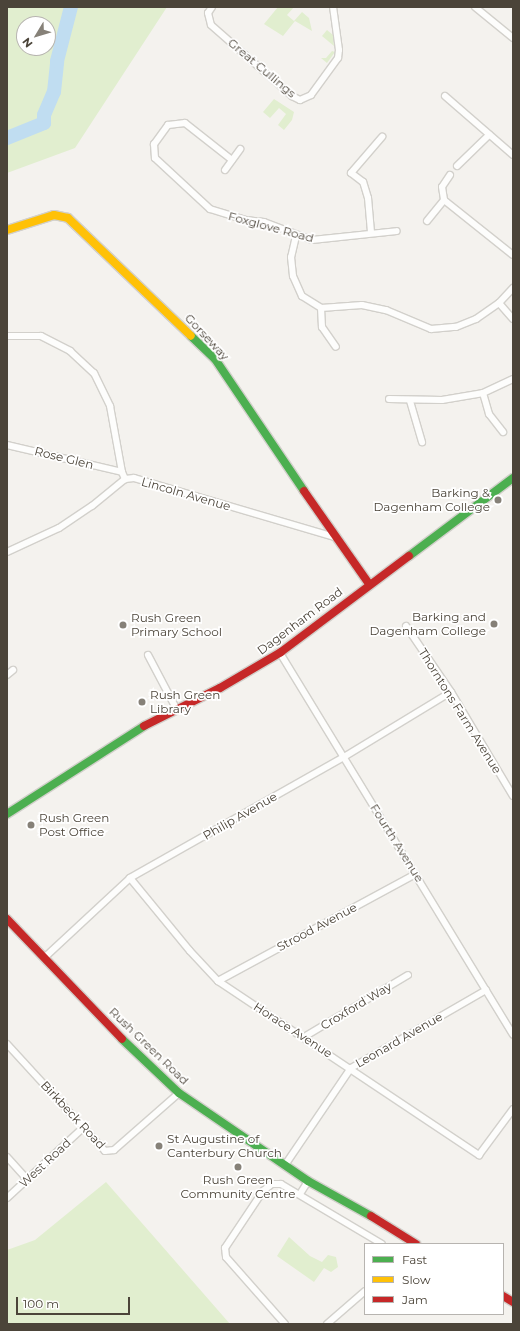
<!DOCTYPE html>
<html>
<head>
<meta charset="utf-8">
<style>
	body { margin:0 }
	#map { position:relative; width:520px; height:1331px; overflow:hidden; background:#f4f2ee; font-family:Montserrat,sans-serif }
	div>[style] { position:absolute }
	[style*='--x'] { left:calc(var(--x)*1px); top:calc(var(--y)*1px); width:calc(var(--w)*1px); rotate:calc(var(--a)*1deg) }
	.green>* { inset:0; background:#e1eecf }
	.river>* { height:14px; margin:-7px; padding:0 7px; transform-origin:7px; border-radius:7px; background:#c0ddf1 }
	.roads { filter:drop-shadow(1px 0 #d2d0cb) drop-shadow(-1px 0 #d2d0cb) drop-shadow(0 1px #d2d0cb) drop-shadow(0 -1px #d2d0cb) }
	.street>* { height:6px; margin:-3px; padding:0 3px; transform-origin:3px; border-radius:3px; background:#fdfdfc }
	.fast>* { height:8px; margin:-4px; padding:0 4px; transform-origin:4px; border-radius:4px; background:#4caf50 }
	.slow>* { height:8px; margin:-4px; padding:0 4px; transform-origin:4px; border-radius:4px; background:#ffc107 }
	.jam>* { height:8px; margin:-4px; padding:0 4px; transform-origin:4px; border-radius:4px; background:#c62828 }
	.dots>* { width:11px; height:11px; translate:-50% -50%; box-sizing:border-box; border:2px solid #fff; border-radius:50% }
	span { translate:-50% -50%; white-space:nowrap; text-align:center; line-height:1.15; -webkit-text-stroke:3.5px #fff; paint-order:stroke }
	.street-label { font-size:12px; color:#4b4439 }
	.poi-label { font-size:12px; color:#4b4439 }
	.right { translate:-100% -50%; text-align:right }
	.left { translate:0 -50%; text-align:left }
	.frame { position:absolute; inset:0; border:8px solid #4b4439; pointer-events:none }
	.legend { position:absolute; left:364px; top:1243px; width:140px; height:72px; box-sizing:border-box; background:#fff; border:1px solid #b7b4b0; margin:0; padding:5px 7px; list-style:none; font-size:12px; color:#4b4439 }
	.legend li { display:flex; align-items:center; gap:8px; height:20px }
	.legend b { width:20px; border:1px solid #b7b4b0 }
	.north { position:absolute; left:16px; top:16px; width:40px; height:40px; box-sizing:border-box; background:#fff; border:1px solid #b7b4b0; border-radius:50%; rotate:232deg; font-size:11px; font-weight:700; line-height:16px; text-align:center; color:#4b4439 }
	.north::after { content:''; display:block; margin:auto; width:14px; height:18px; background:#868178; clip-path:polygon(50% 0,100% 100%,50% 72%,0 100%) }
	.scale { position:absolute; left:16px; top:1297px; width:114px; height:18px; box-sizing:border-box; border:2px solid #4b4439; border-top:0; padding-left:5px; font-size:12px; line-height:14px; white-space:nowrap; color:#4b4439; -webkit-text-stroke:3px #fff; paint-order:stroke }
</style>
</head>
<body>
<div id="map">
	<div class="green">
		<i style="clip-path:polygon(evenodd,7px 7px,167px 7px,75px 148px,7px 173px,7px 7px,24px 24px,48px 24px,48px 48px,24px 48px,24px 24px)"></i>
		<i style="clip-path:polygon(278px 7px,294px 7px,287px 15px,294px 21px,302px 12px,309px 18px,312px 31px,295px 21px,283px 36px,264px 24px)"></i>
		<i style="clip-path:polygon(327px 30px,333px 35px,334px 46px,322px 36px)"></i>
		<i style="clip-path:polygon(332px 51px,335px 52px,327px 63px,321px 58px,326px 58px)"></i>
		<i style="clip-path:polygon(274px 99px,294px 112px,292px 120px,284px 130px,278px 125px,286px 114px,279px 108px,270px 118px,263px 112px)"></i>
		<i style="clip-path:polygon(106px 1182px,162px 1246px,230px 1324px,7px 1324px,7px 1250px,35px 1240px)"></i>
		<i style="clip-path:polygon(289px 1237px,310px 1256px,322px 1262px,328px 1255px,336px 1257px,338px 1267px,331px 1272px,324px 1268px,314px 1282px,277px 1256px)"></i>
	</div>
	<div class="river">
		<i style="--x:7;--y:138;--w:40;--a:-22"></i>
		<i style="--x:44;--y:123;--w:8;--a:-90"></i>
		<i style="--x:44;--y:115;--w:25;--a:-67"></i>
		<i style="--x:54;--y:92;--w:31;--a:-84"></i>
		<i style="--x:57;--y:61;--w:56;--a:-75.5"></i>
	</div>
	<div class="roads">
		<div class="street">
			<i style="--x:212;--y:7;--w:7;--a:124"></i>
			<i style="--x:208;--y:13;--w:12;--a:76"></i>
			<i style="--x:211;--y:25;--w:108;--a:41.2"></i>
			<i style="--x:292;--y:96;--w:9;--a:27"></i>
			<i style="--x:300;--y:100;--w:12;--a:-24"></i>
			<i style="--x:311;--y:95;--w:46;--a:-53.9"></i>
			<i style="--x:338;--y:58;--w:8;--a:-83"></i>
			<i style="--x:339;--y:50;--w:43;--a:-97.9"></i>
			<i style="--x:475;--y:7;--w:49;--a:39.2"></i>
			<i style="--x:445;--y:96;--w:90;--a:40.9"></i>
			<i style="--x:232;--y:160;--w:60;--a:-141.8"></i>
			<i style="--x:185;--y:123;--w:17;--a:173"></i>
			<i style="--x:168;--y:125;--w:24;--a:126"></i>
			<i style="--x:154;--y:144;--w:14;--a:86"></i>
			<i style="--x:155;--y:158;--w:75;--a:42.8"></i>
			<i style="--x:210;--y:209;--w:37;--a:17"></i>
			<i style="--x:245;--y:220;--w:19;--a:6"></i>
			<i style="--x:264;--y:222;--w:51;--a:20.6"></i>
			<i style="--x:312;--y:240;--w:85;--a:-6"></i>
			<i style="--x:457;--y:166;--w:45;--a:-44.1"></i>
			<i style="--x:225;--y:170;--w:26;--a:-54"></i>
			<i style="--x:450;--y:175;--w:14;--a:124"></i>
			<i style="--x:442;--y:187;--w:13;--a:81"></i>
			<i style="--x:444;--y:200;--w:88;--a:38.6"></i>
			<i style="--x:427;--y:221;--w:27;--a:-51"></i>
			<i style="--x:371;--y:232;--w:34;--a:-95"></i>
			<i style="--x:368;--y:198;--w:17;--a:-107"></i>
			<i style="--x:363;--y:182;--w:15;--a:-143"></i>
			<i style="--x:351;--y:173;--w:48;--a:-49.3"></i>
			<i style="--x:296;--y:236;--w:22;--a:103"></i>
			<i style="--x:291;--y:257;--w:19;--a:84"></i>
			<i style="--x:293;--y:276;--w:22;--a:66"></i>
			<i style="--x:302;--y:296;--w:22;--a:32"></i>
			<i style="--x:321;--y:308;--w:41;--a:-4.2"></i>
			<i style="--x:362;--y:305;--w:25;--a:12"></i>
			<i style="--x:386;--y:310;--w:49;--a:22.9"></i>
			<i style="--x:431;--y:329;--w:25;--a:-5"></i>
			<i style="--x:456;--y:327;--w:22;--a:-22"></i>
			<i style="--x:476;--y:319;--w:28;--a:-35"></i>
			<i style="--x:499;--y:303;--w:21;--a:-47"></i>
			<i style="--x:499;--y:303;--w:21;--a:49"></i>
			<i style="--x:321;--y:308;--w:19;--a:87"></i>
			<i style="--x:322;--y:327;--w:24;--a:55"></i>
			<i style="--x:7;--y:336;--w:34;--a:0"></i>
			<i style="--x:41;--y:336;--w:33;--a:27"></i>
			<i style="--x:70;--y:351;--w:33;--a:43"></i>
			<i style="--x:94;--y:373;--w:37;--a:64"></i>
			<i style="--x:110;--y:406;--w:67;--a:79.7"></i>
			<i style="--x:122;--y:472;--w:8;--a:67"></i>
			<i style="--x:483;--y:393;--w:22;--a:74"></i>
			<i style="--x:489;--y:414;--w:23;--a:52"></i>
			<i style="--x:389;--y:399;--w:53;--a:1.1"></i>
			<i style="--x:442;--y:400;--w:42;--a:-9.7"></i>
			<i style="--x:483;--y:393;--w:33;--a:-25"></i>
			<i style="--x:410;--y:401;--w:43;--a:73.7"></i>
			<i style="--x:7;--y:445;--w:118;--a:13.2"></i>
			<i style="--x:7;--y:552;--w:57;--a:-24.8"></i>
			<i style="--x:59;--y:528;--w:40;--a:-34"></i>
			<i style="--x:92;--y:506;--w:43;--a:-39.3"></i>
			<i style="--x:125;--y:479;--w:9;--a:-6"></i>
			<i style="--x:134;--y:478;--w:209;--a:16.4"></i>
			<i style="--x:406;--y:626;--w:80;--a:55.7"></i>
			<i style="--x:451;--y:692;--w:121;--a:59.2"></i>
			<i style="--x:280;--y:653;--w:447;--a:58.6"></i>
			<i style="--x:148;--y:655;--w:60;--a:62.2"></i>
			<i style="--x:7;--y:675;--w:8;--a:-40"></i>
			<i style="--x:130;--y:878;--w:94;--a:50.6"></i>
			<i style="--x:190;--y:951;--w:41;--a:47"></i>
			<i style="--x:218;--y:981;--w:314;--a:33.7"></i>
			<i style="--x:479;--y:1155;--w:57;--a:-53.5"></i>
			<i style="--x:44;--y:958;--w:117;--a:-42.9"></i>
			<i style="--x:130;--y:878;--w:246;--a:-29.5"></i>
			<i style="--x:344;--y:757;--w:125;--a:-31.3"></i>
			<i style="--x:218;--y:981;--w:225;--a:-28.4"></i>
			<i style="--x:304;--y:1037;--w:121;--a:-30.8"></i>
			<i style="--x:7;--y:1044;--w:145;--a:47.5"></i>
			<i style="--x:105;--y:1151;--w:9;--a:-6"></i>
			<i style="--x:114;--y:1150;--w:86;--a:-41.2"></i>
			<i style="--x:7;--y:1157;--w:30;--a:48"></i>
			<i style="--x:285;--y:1165;--w:117;--a:-55.8"></i>
			<i style="--x:351;--y:1068;--w:156;--a:-30"></i>
			<i style="--x:300;--y:1194;--w:15;--a:-58"></i>
			<i style="--x:7;--y:1198;--w:105;--a:-42.7"></i>
			<i style="--x:285;--y:1324;--w:89;--a:-131.4"></i>
			<i style="--x:226;--y:1257;--w:9;--a:-96"></i>
			<i style="--x:225;--y:1248;--w:69;--a:-56.3"></i>
			<i style="--x:263;--y:1191;--w:11;--a:-38"></i>
			<i style="--x:272;--y:1184;--w:9;--a:0"></i>
			<i style="--x:281;--y:1184;--w:117;--a:30.7"></i>
			<i style="--x:327;--y:1324;--w:50;--a:-41"></i>
		</div>
		<div class="fast">
			<i style="--x:191;--y:336;--w:33;--a:44"></i>
			<i style="--x:215;--y:359;--w:159;--a:56"></i>
			<i style="--x:409;--y:556;--w:130;--a:-36.9"></i>
			<i style="--x:7;--y:814;--w:163;--a:-32.7"></i>
			<i style="--x:122;--y:1039;--w:79;--a:43.5"></i>
			<i style="--x:179;--y:1093;--w:156;--a:34.3"></i>
			<i style="--x:308;--y:1181;--w:72;--a:29.1"></i>
		</div>
		<div class="slow">
			<i style="--x:7;--y:230;--w:49;--a:-17.7"></i>
			<i style="--x:54;--y:215;--w:14;--a:12"></i>
			<i style="--x:68;--y:218;--w:170;--a:43.8"></i>
		</div>
		<div class="jam">
			<i style="--x:304;--y:491;--w:113;--a:55"></i>
			<i style="--x:144;--y:726;--w:85;--a:-26.6"></i>
			<i style="--x:220;--y:688;--w:71;--a:-30.5"></i>
			<i style="--x:281;--y:652;--w:160;--a:-36.9"></i>
			<i style="--x:7;--y:919;--w:166;--a:46.2"></i>
			<i style="--x:371;--y:1216;--w:53;--a:31.9"></i>
			<i style="--x:503;--y:1296;--w:12;--a:31"></i>
		</div>
	</div>
	<div class="dots">
		<i style="left:498px;top:500px;background:#868178"></i>
		<i style="left:494px;top:624px;background:#868178"></i>
		<i style="left:123px;top:625px;background:#868178"></i>
		<i style="left:142px;top:702px;background:#868178"></i>
		<i style="left:31px;top:825px;background:#868178"></i>
		<i style="left:159px;top:1146px;background:#868178"></i>
		<i style="left:238px;top:1167px;background:#868178"></i>
	</div>
	<div class="street-label">
		<span style="left:262px;top:68px;rotate:40deg">Great Cullings</span>
		<span style="left:271px;top:227px;rotate:15deg">Foxglove Road</span>
		<span style="left:207px;top:337px;rotate:47deg">Gorseway</span>
		<span style="left:64px;top:458px;rotate:14deg">Rose Glen</span>
		<span style="left:186px;top:494px;rotate:16deg">Lincoln Avenue</span>
		<span style="left:300px;top:621px;rotate:-37deg">Dagenham Road</span>
		<span style="left:460px;top:711px;rotate:58deg">Thorntons Farm Avenue</span>
		<span style="left:240px;top:816px;rotate:-30deg">Philip Avenue</span>
		<span style="left:397px;top:843px;rotate:58deg">Fourth Avenue</span>
		<span style="left:317px;top:927px;rotate:-28deg">Strood Avenue</span>
		<span style="left:356px;top:1006px;rotate:-31deg">Croxford Way</span>
		<span style="left:293px;top:1030px;rotate:33deg">Horace Avenue</span>
		<span style="left:399px;top:1040px;rotate:-30deg">Leonard Avenue</span>
		<span style="left:149px;top:1046px;rotate:44deg">Rush Green Road</span>
		<span style="left:73px;top:1115px;rotate:47deg">Birkbeck Road</span>
		<span style="left:45px;top:1163px;rotate:-43deg">West Road</span>
	</div>
	<div class="poi-label">
		<span class="right" style="left:490px;top:500px">Barking &amp;<br>Dagenham College</span>
		<span class="right" style="left:486px;top:624px">Barking and<br>Dagenham College</span>
		<span class="left" style="left:131px;top:625px">Rush Green<br>Primary School</span>
		<span class="left" style="left:150px;top:702px">Rush Green<br>Library</span>
		<span class="left" style="left:39px;top:825px">Rush Green<br>Post Office</span>
		<span class="left" style="left:167px;top:1146px">St Augustine of<br>Canterbury Church</span>
		<span style="left:238px;top:1187px">Rush Green<br>Community Centre</span>
	</div>
	<div class="frame"></div>
	<ul class="legend">
	<li><b style="height:5px;background:#4caf50"></b>Fast</li>
	<li><b style="height:5px;background:#ffc107"></b>Slow</li>
	<li><b style="height:5px;background:#c62828"></b>Jam</li>
	</ul>
	<div class="north">N</div>
	<div class="scale">100 m</div>
</div>
</body>
</html>
